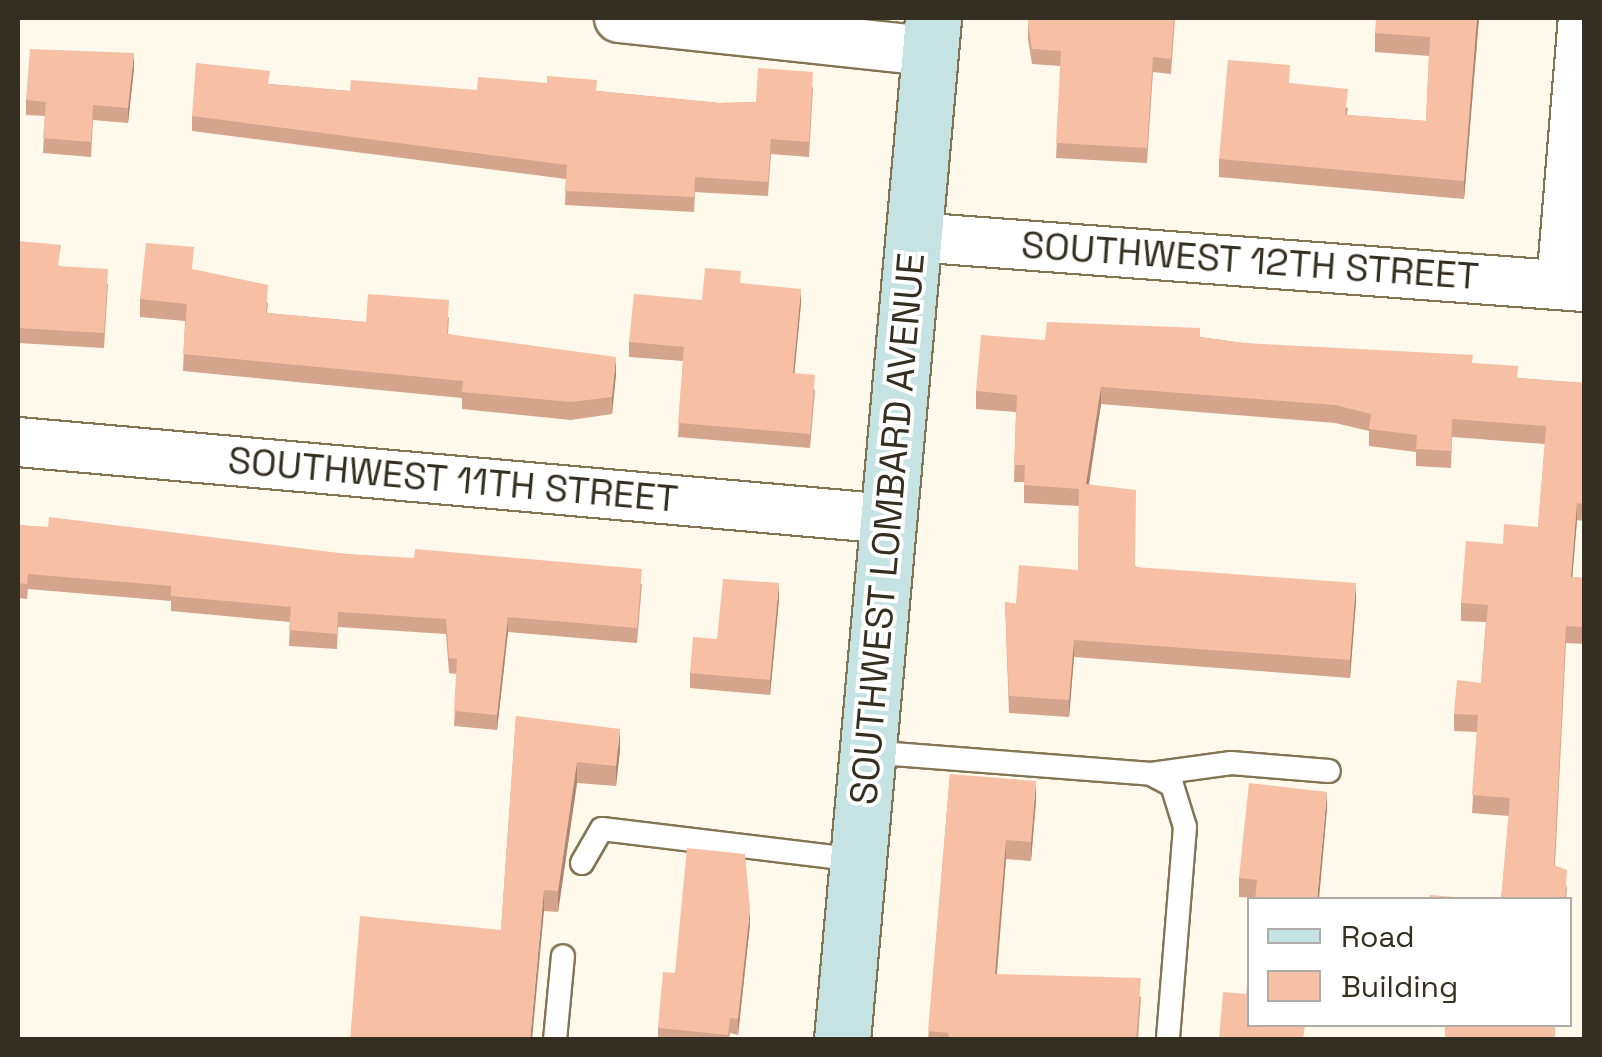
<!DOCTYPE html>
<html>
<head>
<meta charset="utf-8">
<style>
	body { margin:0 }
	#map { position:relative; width:1602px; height:1057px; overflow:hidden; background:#fff9eb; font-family:"Space Grotesk",sans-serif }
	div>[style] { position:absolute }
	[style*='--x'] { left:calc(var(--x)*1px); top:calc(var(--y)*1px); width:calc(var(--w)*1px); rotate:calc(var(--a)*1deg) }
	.roads { filter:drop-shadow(2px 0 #827554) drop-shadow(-2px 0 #827554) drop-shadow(0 2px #827554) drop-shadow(0 -2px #827554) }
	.lane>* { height:22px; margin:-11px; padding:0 11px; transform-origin:11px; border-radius:11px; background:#fff }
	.street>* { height:48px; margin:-24px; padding:0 24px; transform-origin:24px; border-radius:24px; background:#fff }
	.secondary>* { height:55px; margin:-27.5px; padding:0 27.5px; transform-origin:27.5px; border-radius:27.5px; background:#c5e3e3 }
	.wall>* { inset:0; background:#d4a48d }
	.shaded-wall>* { inset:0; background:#ad8673 }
	.building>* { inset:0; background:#f7bfa4; transform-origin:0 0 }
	span { translate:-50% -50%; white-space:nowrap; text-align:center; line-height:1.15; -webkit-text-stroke:8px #fff; paint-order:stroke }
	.street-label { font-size:38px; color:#352f21 }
	.frame { position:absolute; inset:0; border:20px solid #352f21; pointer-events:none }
	.legend { position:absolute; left:1247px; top:897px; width:325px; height:130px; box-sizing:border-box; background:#fff; border:2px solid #aeaca6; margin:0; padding:12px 18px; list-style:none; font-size:30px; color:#352f21 }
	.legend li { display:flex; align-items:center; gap:20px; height:50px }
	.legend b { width:50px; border:2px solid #aeaca6 }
</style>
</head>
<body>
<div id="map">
	<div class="roads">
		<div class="lane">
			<i style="--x:867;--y:752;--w:285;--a:4.4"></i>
			<i style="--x:1151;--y:774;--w:81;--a:-7.8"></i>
			<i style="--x:1231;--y:763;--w:98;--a:4.7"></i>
			<i style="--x:1151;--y:774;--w:24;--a:28"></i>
			<i style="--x:1172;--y:785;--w:44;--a:72.8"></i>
			<i style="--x:1185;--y:827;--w:214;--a:94.6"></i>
			<i style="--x:582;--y:863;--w:39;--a:-60"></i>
			<i style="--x:602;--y:829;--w:258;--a:6.9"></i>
			<i style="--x:555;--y:1040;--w:84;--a:-84.6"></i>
		</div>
		<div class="street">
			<i style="--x:619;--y:18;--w:313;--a:6.1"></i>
			<i style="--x:914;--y:237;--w:672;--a:4.27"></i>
			<i style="--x:1561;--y:285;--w:268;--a:-85.3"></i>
			<i style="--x:18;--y:442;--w:874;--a:5.05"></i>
		</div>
		<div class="secondary">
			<i style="--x:842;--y:1040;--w:1026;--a:-84.91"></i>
		</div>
	</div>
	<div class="wall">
		<i style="clip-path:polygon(1028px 18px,1175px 18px,1171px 74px,1153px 72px,1147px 163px,1056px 158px,1061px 66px,1032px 64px,1028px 39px)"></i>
		<i style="clip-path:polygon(1479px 18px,1464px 199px,1219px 177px,1219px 159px,1290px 83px,1348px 108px,1347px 115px,1426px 121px,1429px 56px,1375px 52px,1375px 33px)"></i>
		<i style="clip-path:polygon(134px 68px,128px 123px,93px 120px,91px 157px,43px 153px,45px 116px,26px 115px,26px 100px)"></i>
		<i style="clip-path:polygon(270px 84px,350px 91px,597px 91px,719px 103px,756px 102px,813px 87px,809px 157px,771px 154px,768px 196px,695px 192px,694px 212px,565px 205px,566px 179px,192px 131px,192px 116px)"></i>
		<i style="clip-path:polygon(18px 241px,60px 266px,108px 284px,104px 348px,18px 343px)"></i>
		<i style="clip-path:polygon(193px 270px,268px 303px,267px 313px,366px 322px,449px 317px,448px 334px,616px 374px,612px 414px,571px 420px,462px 409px,462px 398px,183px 371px,185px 321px,140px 317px,140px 299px)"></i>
		<i style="clip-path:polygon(741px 283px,801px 303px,794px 374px,815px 390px,810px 448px,678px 437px,683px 361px,629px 357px,629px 342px,702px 300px)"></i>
		<i style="clip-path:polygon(1200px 337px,1243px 343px,1473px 363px,1518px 378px,1584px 383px,1584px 521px,1577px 520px,1572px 577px,1584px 578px,1584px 644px,1566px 643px,1555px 865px,1567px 887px,1566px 900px,1501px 900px,1509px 816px,1472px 813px,1477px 732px,1454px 731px,1454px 714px,1481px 683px,1486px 622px,1461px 621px,1461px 603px,1503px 544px,1538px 527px,1545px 444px,1452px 437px,1451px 468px,1416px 466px,1416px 452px,1369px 446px,1369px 431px,1335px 423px,1101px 404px,1089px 485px,1136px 567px,1356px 601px,1350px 678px,1074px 657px,1069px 717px,1009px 713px,1005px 602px,1016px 604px,1078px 570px,1079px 506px,1024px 503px,1024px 482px,1014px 482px,1016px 412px,976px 409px,976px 391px,1045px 340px)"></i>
		<i style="clip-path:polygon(18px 525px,347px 554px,642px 584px,637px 643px,508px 632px,497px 730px,454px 726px,457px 674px,449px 673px,446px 634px,338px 627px,337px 649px,289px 646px,290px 622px,171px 611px,171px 601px,28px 589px,27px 599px,18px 598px)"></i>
		<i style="clip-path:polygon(779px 599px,770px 695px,690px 688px,690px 673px)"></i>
		<i style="clip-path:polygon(516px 716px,620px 750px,616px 786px,577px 783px,558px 912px,544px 911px,501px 930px)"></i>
		<i style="clip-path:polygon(950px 774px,1036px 800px,1031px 861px,1006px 859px,997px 974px,1141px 997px,1138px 1040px,928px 1040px)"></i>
		<i style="clip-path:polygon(1327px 810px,1255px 898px,1239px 897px,1239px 878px)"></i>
		<i style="clip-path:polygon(750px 924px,738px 1035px,730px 1033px,729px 1040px,658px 1040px,658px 1028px,675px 973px)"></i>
	</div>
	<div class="shaded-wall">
		<i style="clip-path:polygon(1477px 18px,1479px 18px,1464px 199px,1464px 181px)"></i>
		<i style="clip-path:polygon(134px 53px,134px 68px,128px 123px,128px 108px)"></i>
		<i style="clip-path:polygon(801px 289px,801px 303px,793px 388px,793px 373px)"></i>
		<i style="clip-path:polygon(616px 357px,616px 374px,612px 414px,612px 397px)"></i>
		<i style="clip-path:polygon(1101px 387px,1101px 404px,1086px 502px,1086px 484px)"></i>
		<i style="clip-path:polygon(1577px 503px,1577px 520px,1571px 594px,1571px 577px)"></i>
		<i style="clip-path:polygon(779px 583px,779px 599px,770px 695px,770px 680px)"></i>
		<i style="clip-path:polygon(1356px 583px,1356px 601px,1350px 678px,1350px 660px)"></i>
		<i style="clip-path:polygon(508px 617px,508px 632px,497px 730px,497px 715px)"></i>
		<i style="clip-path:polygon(1074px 640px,1074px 657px,1069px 717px,1069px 700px)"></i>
		<i style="clip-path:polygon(620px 729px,620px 750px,616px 786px,616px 766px)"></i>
		<i style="clip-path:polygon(577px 762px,577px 783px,558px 912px,558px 891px)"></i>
		<i style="clip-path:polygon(1036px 781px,1036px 800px,1031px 861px,1031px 842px)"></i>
		<i style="clip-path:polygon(1327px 792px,1327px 810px,1319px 900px,1317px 900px)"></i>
		<i style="clip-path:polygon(1006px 840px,1006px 859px,995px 993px,995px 974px)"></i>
		<i style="clip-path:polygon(544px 890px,544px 911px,532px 1040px,530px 1040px)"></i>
		<i style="clip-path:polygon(750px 909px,750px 924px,738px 1035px,738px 1019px)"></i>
	</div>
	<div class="building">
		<i style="clip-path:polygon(1028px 18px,1174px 18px,1171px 59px,1153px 57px,1147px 148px,1056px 143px,1061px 51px,1032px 49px,1028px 24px)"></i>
		<i style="clip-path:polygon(1376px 18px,1477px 18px,1464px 181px,1219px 159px,1228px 60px,1290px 65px,1289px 83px,1348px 89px,1345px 115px,1426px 121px,1430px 37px,1375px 33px)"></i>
		<i style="clip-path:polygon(30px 49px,134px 53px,128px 108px,93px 105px,91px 142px,43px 138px,46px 102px,26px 100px)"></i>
		<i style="clip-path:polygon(196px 63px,270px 71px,268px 84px,350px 91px,351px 80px,477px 90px,478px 77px,547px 83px,547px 76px,597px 80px,596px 91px,719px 103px,756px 102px,758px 68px,813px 72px,809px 142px,771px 139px,768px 182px,695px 177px,694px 197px,565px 191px,567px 165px,192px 116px)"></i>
		<i style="clip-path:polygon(18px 241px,61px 245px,58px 266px,108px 269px,104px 333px,18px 328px)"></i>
		<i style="clip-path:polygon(146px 243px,194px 247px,192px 269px,268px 285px,266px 313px,366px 322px,368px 294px,449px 300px,447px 334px,616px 357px,612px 397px,571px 402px,462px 392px,463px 381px,183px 354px,187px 304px,140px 299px)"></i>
		<i style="clip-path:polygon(705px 268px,741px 271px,740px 283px,801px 289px,793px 373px,815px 375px,810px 434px,678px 423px,684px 347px,629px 342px,634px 294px,702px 300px)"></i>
		<i style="clip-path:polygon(1047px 322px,1200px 328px,1200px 337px,1243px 343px,1473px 355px,1472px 363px,1518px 366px,1517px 378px,1584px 383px,1584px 504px,1577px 503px,1571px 577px,1584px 578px,1584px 627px,1566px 626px,1554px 865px,1567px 870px,1565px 900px,1501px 900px,1510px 798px,1472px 795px,1478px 715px,1454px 714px,1457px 680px,1481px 683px,1488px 605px,1461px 603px,1466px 541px,1503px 544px,1504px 524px,1538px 527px,1546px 426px,1452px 419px,1451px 451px,1416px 449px,1417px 435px,1369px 429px,1371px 414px,1335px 405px,1101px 387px,1086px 484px,1136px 490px,1135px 567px,1356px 583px,1350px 660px,1074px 640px,1069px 700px,1009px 696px,1005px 602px,1016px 604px,1019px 565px,1078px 570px,1079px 489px,1024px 485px,1025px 465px,1014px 465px,1017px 395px,976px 391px,981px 335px,1045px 340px)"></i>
		<i style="clip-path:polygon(49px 517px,347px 554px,414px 558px,415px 549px,642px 569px,637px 628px,508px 617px,497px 715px,454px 711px,457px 659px,449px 658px,446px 619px,338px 612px,337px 634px,289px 630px,291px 607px,171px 596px,171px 586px,28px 574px,27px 584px,18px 583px,18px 525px,48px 527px)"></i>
		<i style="clip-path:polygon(723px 579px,779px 583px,770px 680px,690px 673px,693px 637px,717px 639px)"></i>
		<i style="clip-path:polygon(516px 716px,620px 729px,616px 766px,577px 762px,558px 891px,544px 890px,530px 1040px,350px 1040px,360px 916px,501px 930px)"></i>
		<i style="clip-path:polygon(950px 774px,1036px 781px,1031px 842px,1006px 840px,995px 974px,1141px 978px,1136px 1040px,948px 1040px,949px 1033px,928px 1031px)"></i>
		<i style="clip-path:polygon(1249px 783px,1327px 792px,1317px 900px,1255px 900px,1257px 880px,1239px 878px)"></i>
		<i style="clip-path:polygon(687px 848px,745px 854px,750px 909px,738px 1019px,730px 1018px,728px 1035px,658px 1028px,663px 972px,675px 973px)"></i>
		<i style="clip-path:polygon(1430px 895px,1493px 900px,1429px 900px)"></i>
		<i style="clip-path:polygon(1250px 956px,1250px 1024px,1305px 1024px,1303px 1040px,1219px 1040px,1223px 992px,1246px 994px)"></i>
		<i style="left:1445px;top:1024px;width:110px;height:16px"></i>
	</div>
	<div class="street-label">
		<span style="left:1250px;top:261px;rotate:4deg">SOUTHWEST 12TH STREET</span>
		<span style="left:453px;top:480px;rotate:5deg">SOUTHWEST 11TH STREET</span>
		<span style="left:888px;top:529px;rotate:-85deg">SOUTHWEST LOMBARD AVENUE</span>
	</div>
	<div class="frame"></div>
	<ul class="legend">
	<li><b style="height:12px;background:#c5e3e3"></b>Road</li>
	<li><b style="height:28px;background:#f7bfa4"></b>Building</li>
	</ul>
</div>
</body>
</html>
